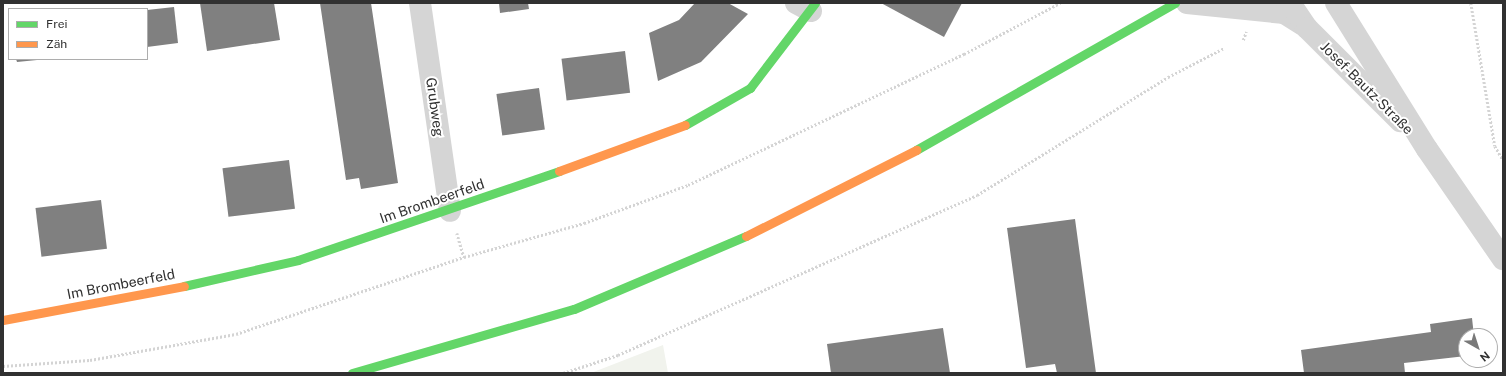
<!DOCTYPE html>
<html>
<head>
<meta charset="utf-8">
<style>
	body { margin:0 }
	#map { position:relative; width:1506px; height:376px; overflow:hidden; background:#fff; font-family:"Public Sans",sans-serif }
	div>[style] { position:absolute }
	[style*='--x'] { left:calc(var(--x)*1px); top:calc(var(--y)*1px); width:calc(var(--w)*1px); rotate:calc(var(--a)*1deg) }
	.green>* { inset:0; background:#f1f3ed }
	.building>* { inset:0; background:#808080; transform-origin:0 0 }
	.path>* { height:2.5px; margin-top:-1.25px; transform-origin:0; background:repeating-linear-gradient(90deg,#d4d4d4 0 2px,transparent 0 4px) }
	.street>* { height:22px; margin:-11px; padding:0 11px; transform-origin:11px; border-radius:11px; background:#d5d5d5 }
	.fast>* { height:9px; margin:-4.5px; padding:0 4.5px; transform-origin:4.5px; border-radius:4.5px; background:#63d668 }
	.slow>* { height:9px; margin:-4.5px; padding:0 4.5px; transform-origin:4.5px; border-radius:4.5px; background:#ff974d }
	span { translate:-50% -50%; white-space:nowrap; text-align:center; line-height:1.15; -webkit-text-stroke:4px #fff; paint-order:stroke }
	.street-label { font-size:14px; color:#313131 }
	.frame { position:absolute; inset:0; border:4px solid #313131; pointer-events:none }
	.legend { position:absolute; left:8px; top:8px; width:140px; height:52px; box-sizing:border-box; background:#fff; border:1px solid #adadad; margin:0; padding:5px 7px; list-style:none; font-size:12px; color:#313131 }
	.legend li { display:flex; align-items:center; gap:8px; height:20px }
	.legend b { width:20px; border:1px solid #adadad }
	.north { position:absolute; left:1458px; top:328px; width:40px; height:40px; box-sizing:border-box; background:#fff; border:1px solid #adadad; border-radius:50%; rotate:141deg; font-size:11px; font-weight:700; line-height:16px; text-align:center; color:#313131 }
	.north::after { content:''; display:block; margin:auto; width:14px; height:18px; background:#797979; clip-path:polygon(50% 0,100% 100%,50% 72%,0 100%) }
</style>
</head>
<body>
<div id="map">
	<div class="green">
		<i style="clip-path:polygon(663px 345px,668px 373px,591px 373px)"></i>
	</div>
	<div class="building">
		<i style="clip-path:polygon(200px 3px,274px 3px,280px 40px,207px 51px)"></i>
		<i style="clip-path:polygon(320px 3px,371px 3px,398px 183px,361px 189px,359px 178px,346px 180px)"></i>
		<i style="clip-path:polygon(499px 3px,528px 3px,529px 9px,500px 13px)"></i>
		<i style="clip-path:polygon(695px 3px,728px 3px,748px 14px,701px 62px,658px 81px,649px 33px,679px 20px)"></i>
		<i style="clip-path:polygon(881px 3px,962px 3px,944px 37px)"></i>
		<i style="clip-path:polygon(174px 7px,178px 43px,147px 47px,147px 10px)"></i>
		<i style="left:625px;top:51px;width:42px;height:64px;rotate:83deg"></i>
		<i style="clip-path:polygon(16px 59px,37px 59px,37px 60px,17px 62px)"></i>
		<i style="left:539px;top:88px;width:42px;height:43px;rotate:82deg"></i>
		<i style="left:289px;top:160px;width:49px;height:67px;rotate:83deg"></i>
		<i style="left:101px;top:200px;width:49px;height:66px;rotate:83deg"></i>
		<i style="clip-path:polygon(1075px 219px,1096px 373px,1057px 373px,1055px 364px,1026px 368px,1007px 228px)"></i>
		<i style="clip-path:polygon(1472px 318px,1474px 336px,1466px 336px,1466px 356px,1404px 363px,1405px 373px,1304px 373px,1301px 350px,1431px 332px,1430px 324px)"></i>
		<i style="clip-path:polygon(943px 328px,950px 373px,831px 373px,827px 344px)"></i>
	</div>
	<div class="path">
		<i style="--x:1471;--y:3;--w:145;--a:80.5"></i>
		<i style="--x:1495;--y:146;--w:16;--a:60"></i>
		<i style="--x:1243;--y:40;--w:9;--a:-69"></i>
		<i style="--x:457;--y:233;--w:25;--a:74"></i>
		<i style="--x:3;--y:366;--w:87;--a:-3.9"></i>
		<i style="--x:90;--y:360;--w:148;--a:-10.1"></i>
		<i style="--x:236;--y:334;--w:241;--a:-18.7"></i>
		<i style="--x:464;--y:257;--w:125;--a:-15.8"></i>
		<i style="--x:584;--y:223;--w:111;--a:-20.1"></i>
		<i style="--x:688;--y:185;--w:306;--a:-25.4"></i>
		<i style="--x:964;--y:54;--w:109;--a:-28"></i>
		<i style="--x:563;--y:373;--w:58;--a:-18.1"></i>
		<i style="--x:618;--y:355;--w:393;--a:-24"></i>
		<i style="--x:977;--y:195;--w:225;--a:-31.7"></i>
		<i style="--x:1168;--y:77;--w:63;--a:-27.4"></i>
	</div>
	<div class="street">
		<i style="--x:420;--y:3;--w:210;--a:81.8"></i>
		<i style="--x:796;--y:3;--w:17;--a:28"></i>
		<i style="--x:1187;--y:3;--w:98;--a:5.9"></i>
		<i style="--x:1284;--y:13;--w:22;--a:32"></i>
		<i style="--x:1290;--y:3;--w:30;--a:56"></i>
		<i style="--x:1307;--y:28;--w:132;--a:45"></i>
		<i style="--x:1336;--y:3;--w:172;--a:58.1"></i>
		<i style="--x:1427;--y:149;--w:134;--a:55.4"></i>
	</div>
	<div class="fast">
		<i style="--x:685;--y:125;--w:75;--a:-29.6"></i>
		<i style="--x:750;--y:88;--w:107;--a:-52.6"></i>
		<i style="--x:916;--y:150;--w:298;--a:-29.6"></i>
		<i style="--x:184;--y:286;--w:117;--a:-12.8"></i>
		<i style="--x:298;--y:260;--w:276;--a:-18.8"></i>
		<i style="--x:352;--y:373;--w:231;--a:-16.1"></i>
		<i style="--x:574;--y:309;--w:187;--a:-23"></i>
	</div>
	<div class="slow">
		<i style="--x:559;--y:171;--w:134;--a:-20.1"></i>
		<i style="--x:746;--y:236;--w:191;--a:-26.8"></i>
		<i style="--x:3;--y:320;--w:184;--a:-10.6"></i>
	</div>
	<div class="street-label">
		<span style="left:1367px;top:88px;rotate:45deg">Josef-Bautz-Straße</span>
		<span style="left:435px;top:107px;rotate:82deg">Grubweg</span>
		<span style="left:432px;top:201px;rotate:-19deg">Im Brombeerfeld</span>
		<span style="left:121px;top:284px;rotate:-11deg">Im Brombeerfeld</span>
	</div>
	<div class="frame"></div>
	<ul class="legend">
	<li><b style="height:5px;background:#63d668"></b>Frei</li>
	<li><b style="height:5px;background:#ff974d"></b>Zäh</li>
	</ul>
	<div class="north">N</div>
</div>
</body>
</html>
